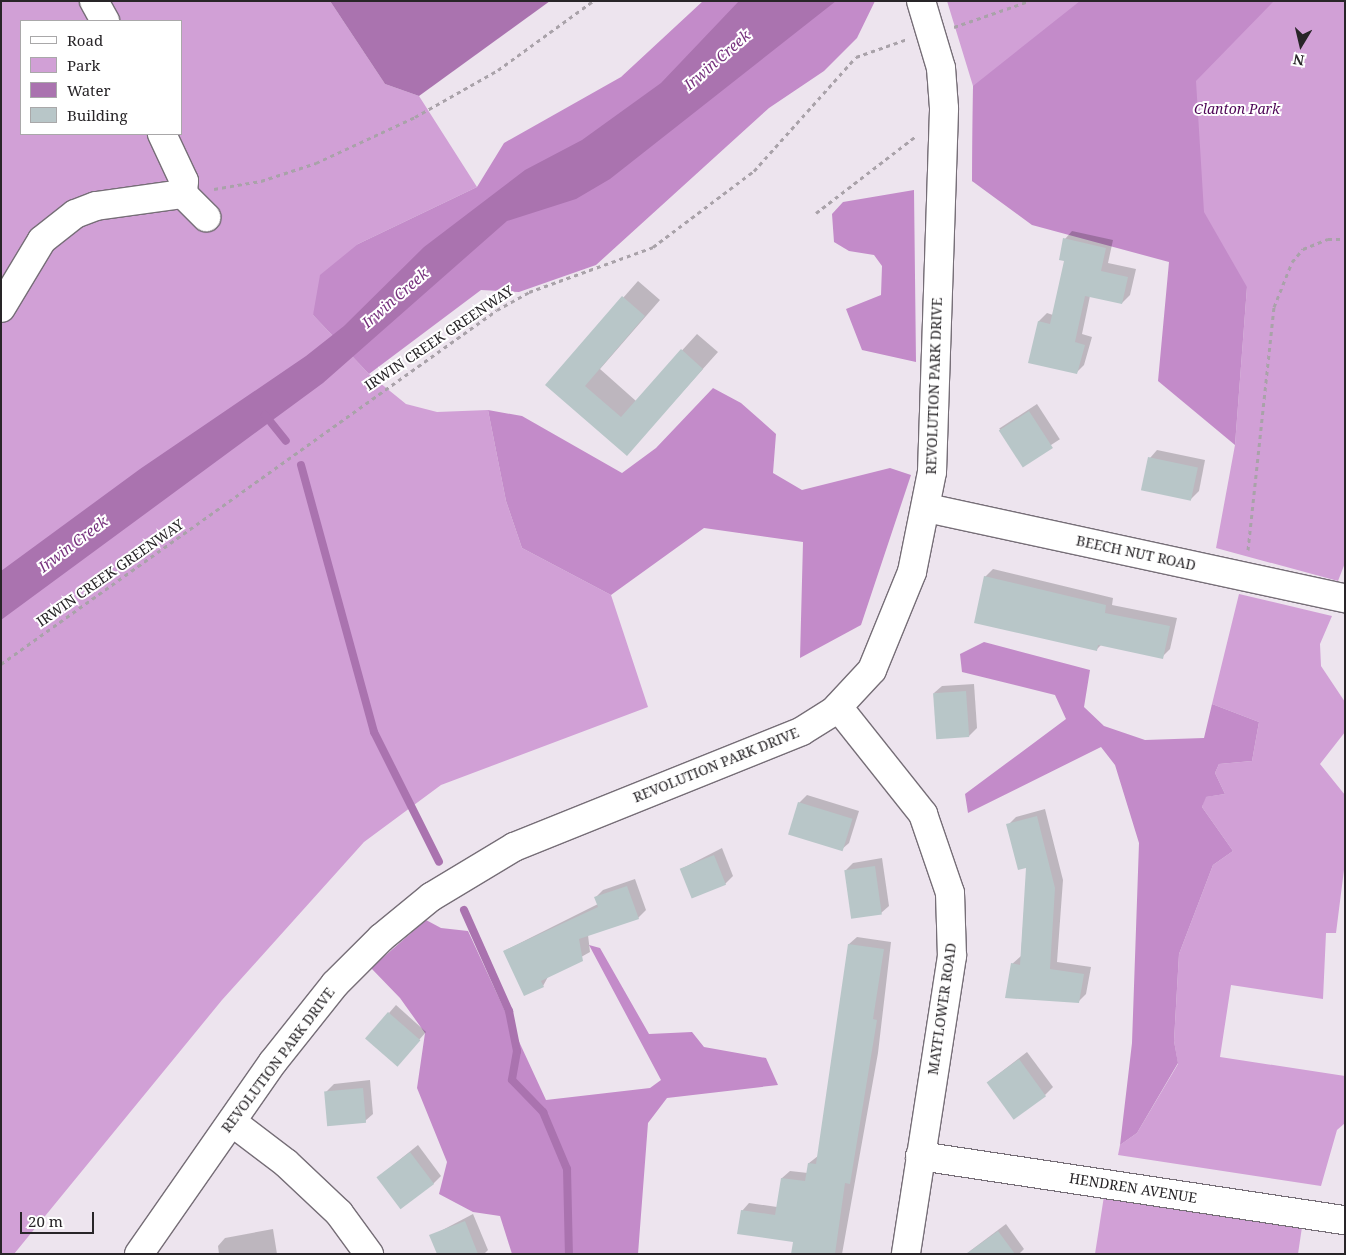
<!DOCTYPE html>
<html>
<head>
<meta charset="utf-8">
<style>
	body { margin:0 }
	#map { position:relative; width:1346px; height:1255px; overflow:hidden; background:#ede4ee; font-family:"Noto Serif",serif }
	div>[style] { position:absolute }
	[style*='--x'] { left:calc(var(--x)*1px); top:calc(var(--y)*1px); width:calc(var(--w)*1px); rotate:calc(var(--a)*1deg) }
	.green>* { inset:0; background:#d1a0d6 }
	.forest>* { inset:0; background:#c38bc9 }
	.water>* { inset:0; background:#aa73af }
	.shadow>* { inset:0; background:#0003; transform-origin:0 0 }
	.stream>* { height:8px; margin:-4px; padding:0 4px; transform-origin:4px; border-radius:4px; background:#aa73af }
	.building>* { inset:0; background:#b8c6c8; transform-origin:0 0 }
	.path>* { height:3px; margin-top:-1.5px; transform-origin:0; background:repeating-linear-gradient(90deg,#a9a2a9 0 4px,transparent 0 8px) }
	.roads { filter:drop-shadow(1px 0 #766e77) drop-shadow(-1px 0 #766e77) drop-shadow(0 1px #766e77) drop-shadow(0 -1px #766e77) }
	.minor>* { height:28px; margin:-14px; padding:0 14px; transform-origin:14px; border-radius:14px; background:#fff }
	span { translate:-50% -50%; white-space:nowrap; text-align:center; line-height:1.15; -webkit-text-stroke:4px #fff; paint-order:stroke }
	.park-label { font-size:14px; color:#4e0556; font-style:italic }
	.street-label { font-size:14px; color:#282528 }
	.water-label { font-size:15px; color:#77337e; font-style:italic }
	.frame { position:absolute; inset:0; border:2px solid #282528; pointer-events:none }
	.legend { position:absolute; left:20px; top:20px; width:162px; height:115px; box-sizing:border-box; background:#fff; border:1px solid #a9a8a9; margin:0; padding:6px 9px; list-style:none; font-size:15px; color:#282528 }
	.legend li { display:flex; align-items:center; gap:10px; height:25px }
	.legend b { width:25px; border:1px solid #a9a8a9 }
	.north { position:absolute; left:1276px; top:20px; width:50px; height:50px; -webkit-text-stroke:4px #fff; paint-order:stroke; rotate:189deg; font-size:14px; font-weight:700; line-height:20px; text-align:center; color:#282528 }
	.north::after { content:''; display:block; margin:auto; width:18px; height:22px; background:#282528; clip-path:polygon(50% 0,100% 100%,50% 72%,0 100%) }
	.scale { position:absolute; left:20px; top:1212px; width:74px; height:22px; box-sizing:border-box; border:2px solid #282528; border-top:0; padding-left:6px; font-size:15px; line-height:18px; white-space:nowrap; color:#282528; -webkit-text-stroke:4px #fff; paint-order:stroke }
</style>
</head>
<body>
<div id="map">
	<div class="green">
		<i style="clip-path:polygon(evenodd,1px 1px,330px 1px,385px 84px,419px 96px,477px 187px,358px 244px,313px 315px,369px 374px,406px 404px,437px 412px,488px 410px,506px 501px,522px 548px,611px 595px,648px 707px,441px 785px,364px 842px,222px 1000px,14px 1254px,1px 1254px,1px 1px,21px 21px,181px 21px,181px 134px,21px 134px,21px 21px)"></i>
		<i style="clip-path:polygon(947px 1px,1345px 1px,1345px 563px,1338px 581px,1216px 548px,1235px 445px,1247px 287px,972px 181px,973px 86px)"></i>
		<i style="clip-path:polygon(1239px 594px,1332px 616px,1320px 644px,1321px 666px,1345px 702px,1345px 732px,1320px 764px,1345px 795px,1345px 862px,1336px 933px,1326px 933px,1323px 999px,1231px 985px,1220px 1057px,1345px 1076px,1345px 1123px,1337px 1130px,1321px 1186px,1118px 1155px,1120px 1145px,1137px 1133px,1178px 1064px,1174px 1041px,1179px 954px,1213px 865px,1233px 851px,1202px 807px,1205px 797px,1225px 794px,1215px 773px,1219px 764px,1252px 761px,1259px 722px,1212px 704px)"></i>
		<i style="clip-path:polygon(1104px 1196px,1302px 1227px,1298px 1254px,1095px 1254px)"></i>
	</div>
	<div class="forest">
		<i style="clip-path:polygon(703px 1px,875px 1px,857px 38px,824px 71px,769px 108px,596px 265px,519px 292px,481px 290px,369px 374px,313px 315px,320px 275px,358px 244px,477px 187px,504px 143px,621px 77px)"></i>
		<i style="clip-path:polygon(1080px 1px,1274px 1px,1196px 81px,1204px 212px,1247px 287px,1235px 445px,1158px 381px,1169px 262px,1032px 225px,972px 181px,973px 86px)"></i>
		<i style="clip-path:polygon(914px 190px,916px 362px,862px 350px,846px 309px,881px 295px,882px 266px,874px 255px,849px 251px,834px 242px,832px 214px,843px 202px)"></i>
		<i style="clip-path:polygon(713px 388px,741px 403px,776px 434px,773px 473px,802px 490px,890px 468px,911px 475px,861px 625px,800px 658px,803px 542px,704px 528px,611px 595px,522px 548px,506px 501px,488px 410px,522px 416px,622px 473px,656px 448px)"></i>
		<i style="clip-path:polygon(984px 642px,1090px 670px,1084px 707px,1104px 726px,1145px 740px,1204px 738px,1212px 704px,1259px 722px,1252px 761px,1219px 764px,1215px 773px,1225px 794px,1206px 797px,1202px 807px,1233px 851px,1213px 865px,1179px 954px,1174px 1041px,1178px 1063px,1137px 1133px,1120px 1145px,1132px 1043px,1139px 843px,1115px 765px,1101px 747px,968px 813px,965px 794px,1066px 719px,1055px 695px,962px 672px,960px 654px)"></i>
		<i style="clip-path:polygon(426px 920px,441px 928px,468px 931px,546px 1100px,650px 1088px,661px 1080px,589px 945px,600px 948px,649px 1034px,692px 1032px,704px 1047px,766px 1058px,778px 1085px,667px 1098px,648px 1123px,638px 1254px,512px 1254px,500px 1216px,473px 1212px,439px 1194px,447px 1162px,417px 1088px,425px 1033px,400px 998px,371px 968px)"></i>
	</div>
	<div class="water">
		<i style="clip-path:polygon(330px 1px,550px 1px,419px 96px,385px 84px)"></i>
		<i style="clip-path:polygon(739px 1px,836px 1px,610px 179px,576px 199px,507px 221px,323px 383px,1px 620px,1px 571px,140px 469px,306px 356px,344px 326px,424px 247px,525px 170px,582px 140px,661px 83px)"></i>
	</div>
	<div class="shadow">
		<i style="clip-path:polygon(1072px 231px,1113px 240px,1108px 263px,1136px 269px,1130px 295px,1122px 303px,1090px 296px,1082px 334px,1092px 337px,1084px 365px,1076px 373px,1030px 362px,1039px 321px,1047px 313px,1053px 315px,1065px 260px,1065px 239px)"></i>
		<i style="clip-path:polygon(638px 281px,660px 300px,600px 369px,636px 401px,697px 334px,718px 352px,627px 454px,547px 384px)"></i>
		<i style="left:1037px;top:404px;width:42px;height:45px;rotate:57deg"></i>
		<i style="clip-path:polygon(1157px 450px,1205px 460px,1199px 491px,1191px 499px,1150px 458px)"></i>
		<i style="clip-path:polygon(993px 569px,1113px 598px,1112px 605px,1177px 618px,1170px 649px,1162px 657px,1102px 644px,1097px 649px,985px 577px)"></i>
		<i style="clip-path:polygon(974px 684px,977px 728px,969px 736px,934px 693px,942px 686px)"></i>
		<i style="clip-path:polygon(807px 795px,859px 811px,849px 843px,841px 850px,799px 803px)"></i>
		<i style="clip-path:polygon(1045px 809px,1063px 880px,1057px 962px,1091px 967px,1086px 994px,1078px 1002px,1012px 964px,1021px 956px,1027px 866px,1008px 825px,1016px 817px)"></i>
		<i style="clip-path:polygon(722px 848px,733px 876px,725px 884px,681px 869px)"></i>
		<i style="clip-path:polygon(882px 858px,889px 906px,881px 913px,845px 871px,853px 863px)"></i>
		<i style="clip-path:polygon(635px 879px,646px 910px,638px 918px,588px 935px,590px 952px,549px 975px,543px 986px,504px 951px,598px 904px,595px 898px,603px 890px)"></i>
		<i style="clip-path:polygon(857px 937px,891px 942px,878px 1053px,842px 1254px,792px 1254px,794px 1241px,742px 1211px,749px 1203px,777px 1207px,782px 1178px,790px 1171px,808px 1173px,809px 1163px,818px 1156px,849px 944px)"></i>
		<i style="clip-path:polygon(396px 1005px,426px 1032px,405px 1056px,389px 1013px)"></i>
		<i style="clip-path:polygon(1027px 1052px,1053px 1087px,1045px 1095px,988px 1082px)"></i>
		<i style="clip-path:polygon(370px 1080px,373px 1114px,365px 1121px,326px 1092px,334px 1084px)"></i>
		<i style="clip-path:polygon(418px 1145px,441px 1176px,433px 1184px,377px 1178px)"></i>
		<i style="clip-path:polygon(473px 1214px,488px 1250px,484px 1254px,438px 1254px,431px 1236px)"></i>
		<i style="clip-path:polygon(1006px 1224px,1024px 1249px,1019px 1254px,966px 1254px)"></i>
		<i style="clip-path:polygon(273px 1229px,277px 1254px,219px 1254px,218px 1246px,225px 1238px)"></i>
	</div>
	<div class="stream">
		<i style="--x:265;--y:415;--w:33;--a:51"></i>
		<i style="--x:301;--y:465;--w:277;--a:74.7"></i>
		<i style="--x:374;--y:732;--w:145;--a:63.4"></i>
		<i style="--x:464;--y:910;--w:111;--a:66"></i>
		<i style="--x:509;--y:1011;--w:41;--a:78.7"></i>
		<i style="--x:517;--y:1051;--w:29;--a:100"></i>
		<i style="--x:512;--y:1080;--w:45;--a:45.9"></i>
		<i style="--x:543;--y:1112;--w:62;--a:67.2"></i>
		<i style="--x:567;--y:1169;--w:85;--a:88.7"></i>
	</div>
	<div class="building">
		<i style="clip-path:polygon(1063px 238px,1106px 248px,1101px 271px,1128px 277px,1122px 304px,1085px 296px,1075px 342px,1085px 345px,1077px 374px,1028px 363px,1038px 321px,1050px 324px,1064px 261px,1059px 260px)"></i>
		<i style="clip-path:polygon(622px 296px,645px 316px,585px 386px,621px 417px,681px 349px,703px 369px,627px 456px,545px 385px)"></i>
		<i style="left:1029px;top:411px;width:44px;height:36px;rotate:57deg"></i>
		<i style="left:1148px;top:457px;width:51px;height:34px;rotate:12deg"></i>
		<i style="clip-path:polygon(984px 576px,1106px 605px,1105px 613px,1170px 626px,1163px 659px,1098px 645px,1097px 651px,974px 623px)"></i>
		<i style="left:966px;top:691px;width:46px;height:33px;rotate:86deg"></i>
		<i style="left:798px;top:802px;width:57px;height:34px;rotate:17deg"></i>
		<i style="clip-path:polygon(1037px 816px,1055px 888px,1050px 969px,1084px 974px,1079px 1003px,1005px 998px,1011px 963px,1020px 965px,1026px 868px,1018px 870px,1006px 824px)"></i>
		<i style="left:714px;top:855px;width:32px;height:37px;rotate:68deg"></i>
		<i style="left:875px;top:866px;width:49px;height:31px;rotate:82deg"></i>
		<i style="clip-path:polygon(627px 886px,639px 919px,579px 939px,583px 961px,541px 981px,544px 987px,524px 996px,503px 951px,598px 907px,594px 897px)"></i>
		<i style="clip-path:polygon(848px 944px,884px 949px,873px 1019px,877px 1020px,850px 1184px,845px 1183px,835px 1254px,791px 1254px,793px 1242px,737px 1234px,741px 1210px,775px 1215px,781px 1178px,805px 1181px,808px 1163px,816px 1164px)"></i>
		<i style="left:388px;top:1012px;width:43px;height:35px;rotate:41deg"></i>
		<i style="left:1019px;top:1059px;width:46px;height:40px;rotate:54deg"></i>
		<i style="left:363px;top:1088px;width:35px;height:39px;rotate:85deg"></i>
		<i style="left:410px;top:1152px;width:40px;height:42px;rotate:53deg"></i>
		<i style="clip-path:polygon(465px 1221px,478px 1254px,437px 1254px,429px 1235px)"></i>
		<i style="clip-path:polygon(998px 1231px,1015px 1254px,966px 1254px)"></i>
	</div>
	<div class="path">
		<i style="--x:954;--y:27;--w:79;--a:-19.1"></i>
		<i style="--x:214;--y:189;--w:48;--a:-9.7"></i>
		<i style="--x:261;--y:181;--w:58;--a:-18.1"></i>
		<i style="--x:316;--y:163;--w:109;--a:-24.9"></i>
		<i style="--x:415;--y:117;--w:95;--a:-29.5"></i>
		<i style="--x:498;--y:70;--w:117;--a:-36"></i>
		<i style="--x:816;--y:213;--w:126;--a:-37.6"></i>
		<i style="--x:1248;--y:550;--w:244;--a:-83.9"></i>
		<i style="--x:1274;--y:307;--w:48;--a:-68.2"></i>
		<i style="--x:1292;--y:262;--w:17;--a:-50"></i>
		<i style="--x:1303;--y:249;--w:27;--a:-22"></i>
		<i style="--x:1328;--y:239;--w:17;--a:0"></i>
		<i style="--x:1;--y:664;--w:609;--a:-35.52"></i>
		<i style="--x:497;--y:310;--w:37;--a:-29"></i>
		<i style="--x:529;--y:292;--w:132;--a:-19.9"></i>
		<i style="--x:653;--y:247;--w:126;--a:-37"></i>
		<i style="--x:754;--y:171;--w:153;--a:-48.2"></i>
		<i style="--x:856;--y:57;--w:54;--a:-19.4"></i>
	</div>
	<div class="roads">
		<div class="minor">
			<i style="--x:94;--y:1;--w:23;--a:61"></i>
			<i style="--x:183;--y:194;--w:33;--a:45"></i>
			<i style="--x:1;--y:308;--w:79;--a:-58.9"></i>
			<i style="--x:42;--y:240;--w:42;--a:-38.2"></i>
			<i style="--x:75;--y:214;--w:22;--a:-21"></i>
			<i style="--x:96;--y:206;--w:88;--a:-7.9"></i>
			<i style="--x:183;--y:194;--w:13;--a:-86"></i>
			<i style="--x:184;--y:181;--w:52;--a:-115.1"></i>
			<i style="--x:927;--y:508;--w:428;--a:12.2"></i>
			<i style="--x:838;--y:707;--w:137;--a:51.5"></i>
			<i style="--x:923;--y:814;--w:83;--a:71.1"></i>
			<i style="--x:950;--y:893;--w:63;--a:88.2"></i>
			<i style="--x:952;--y:956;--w:302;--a:98.8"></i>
			<i style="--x:232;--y:1122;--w:68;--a:37.2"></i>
			<i style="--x:286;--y:1163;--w:73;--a:43.3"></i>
			<i style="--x:339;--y:1213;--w:51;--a:53.8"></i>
			<i style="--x:920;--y:1156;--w:430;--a:8.6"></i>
			<i style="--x:139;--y:1254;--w:234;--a:-55.1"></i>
			<i style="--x:273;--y:1062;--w:100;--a:-51.5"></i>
			<i style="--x:335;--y:984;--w:65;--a:-45"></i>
			<i style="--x:381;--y:938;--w:65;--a:-39.4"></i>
			<i style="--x:431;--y:897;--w:97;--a:-31.1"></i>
			<i style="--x:514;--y:847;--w:310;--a:-21.9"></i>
			<i style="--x:802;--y:731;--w:36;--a:-32"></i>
			<i style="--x:833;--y:712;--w:57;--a:-47.1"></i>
			<i style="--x:872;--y:670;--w:106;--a:-67.8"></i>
			<i style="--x:912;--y:572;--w:102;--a:-78.7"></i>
			<i style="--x:932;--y:472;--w:364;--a:-88.1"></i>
			<i style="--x:944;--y:108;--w:40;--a:-94.3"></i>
			<i style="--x:941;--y:68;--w:70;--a:-106.6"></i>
		</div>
	</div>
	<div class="park-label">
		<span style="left:1237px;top:109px">Clanton Park</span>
	</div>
	<div class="street-label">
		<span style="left:439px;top:338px;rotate:-34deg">IRWIN CREEK GREENWAY</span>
		<span style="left:934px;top:386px;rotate:-88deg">REVOLUTION PARK DRIVE</span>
		<span style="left:1136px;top:553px;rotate:12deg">BEECH NUT ROAD</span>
		<span style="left:110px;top:573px;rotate:-35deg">IRWIN CREEK GREENWAY</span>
		<span style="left:716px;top:765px;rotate:-22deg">REVOLUTION PARK DRIVE</span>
		<span style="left:942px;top:1009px;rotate:-82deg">MAYFLOWER ROAD</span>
		<span style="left:278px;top:1060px;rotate:-53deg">REVOLUTION PARK DRIVE</span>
		<span style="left:1133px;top:1188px;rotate:9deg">HENDREN AVENUE</span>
	</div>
	<div class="water-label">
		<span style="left:717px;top:60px;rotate:-41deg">Irwin Creek</span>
		<span style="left:395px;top:298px;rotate:-41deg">Irwin Creek</span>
		<span style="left:73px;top:544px;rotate:-37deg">Irwin Creek</span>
	</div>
	<div class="frame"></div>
	<ul class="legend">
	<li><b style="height:6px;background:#fff"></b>Road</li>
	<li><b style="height:14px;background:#d1a0d6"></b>Park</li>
	<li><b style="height:14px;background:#aa73af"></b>Water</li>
	<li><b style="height:14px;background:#b8c6c8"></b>Building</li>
	</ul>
	<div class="north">N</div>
	<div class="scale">20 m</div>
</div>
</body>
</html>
